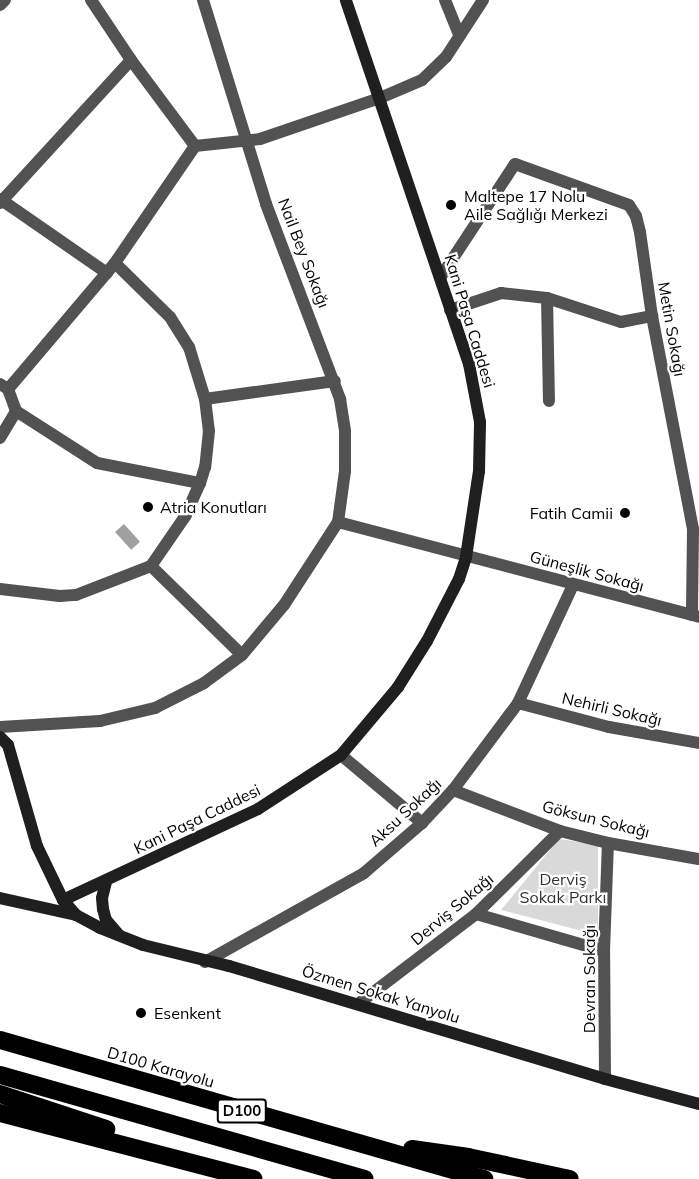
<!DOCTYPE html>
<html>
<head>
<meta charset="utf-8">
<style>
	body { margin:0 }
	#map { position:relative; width:699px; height:1179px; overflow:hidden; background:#fff; font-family:Mulish,sans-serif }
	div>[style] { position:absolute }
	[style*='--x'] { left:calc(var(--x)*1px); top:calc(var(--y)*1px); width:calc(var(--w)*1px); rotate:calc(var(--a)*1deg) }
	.green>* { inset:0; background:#d9d9d9 }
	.water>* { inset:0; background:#a0a0a0; transform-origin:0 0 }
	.street>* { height:12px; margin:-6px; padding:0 6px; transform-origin:6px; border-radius:6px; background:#525252 }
	.secondary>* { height:12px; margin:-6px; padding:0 6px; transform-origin:6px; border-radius:6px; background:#1f1f1f }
	.highway>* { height:18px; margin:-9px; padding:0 9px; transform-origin:9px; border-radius:9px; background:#000 }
	.dots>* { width:16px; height:16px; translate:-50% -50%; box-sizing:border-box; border:3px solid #fff; border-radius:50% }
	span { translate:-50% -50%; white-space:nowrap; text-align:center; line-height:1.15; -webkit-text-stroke:4.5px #fff; paint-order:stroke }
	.shield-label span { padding:2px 4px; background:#fff; border:2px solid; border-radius:4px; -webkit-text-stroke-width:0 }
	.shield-label { font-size:15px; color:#000; font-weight:700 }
	.poi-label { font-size:16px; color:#000 }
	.left { translate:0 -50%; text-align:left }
	.right { translate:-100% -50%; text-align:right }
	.street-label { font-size:16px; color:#000 }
	.park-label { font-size:16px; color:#303030 }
</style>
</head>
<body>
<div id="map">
	<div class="green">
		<i style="clip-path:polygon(559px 839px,598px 845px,598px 935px,501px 910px)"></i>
	</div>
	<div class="water">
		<i style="left:124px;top:524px;width:24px;height:12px;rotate:48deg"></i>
	</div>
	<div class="street">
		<i style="--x:91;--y:0;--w:72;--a:56.3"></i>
		<i style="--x:203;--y:0;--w:214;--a:72.8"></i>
		<i style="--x:266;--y:204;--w:209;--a:69.2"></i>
		<i style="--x:340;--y:399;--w:32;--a:81"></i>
		<i style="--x:345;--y:431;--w:40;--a:90"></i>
		<i style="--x:345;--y:471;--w:51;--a:97.8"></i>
		<i style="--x:445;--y:0;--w:37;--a:68"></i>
		<i style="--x:0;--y:5;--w:7;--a:-45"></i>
		<i style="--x:195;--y:146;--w:65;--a:-6.1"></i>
		<i style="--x:260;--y:139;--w:127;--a:-18.9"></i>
		<i style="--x:380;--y:98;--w:46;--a:-23.2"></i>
		<i style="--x:422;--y:80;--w:33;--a:-44"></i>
		<i style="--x:446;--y:57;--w:68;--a:-57"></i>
		<i style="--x:0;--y:199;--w:130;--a:34.7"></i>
		<i style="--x:0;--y:203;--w:194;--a:-47.5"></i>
		<i style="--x:131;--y:60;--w:107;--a:53.3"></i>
		<i style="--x:195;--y:146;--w:142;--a:124.4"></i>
		<i style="--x:115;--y:263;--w:165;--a:130.3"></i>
		<i style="--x:115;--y:263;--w:77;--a:44.5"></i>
		<i style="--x:170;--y:317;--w:36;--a:58"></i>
		<i style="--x:189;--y:347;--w:54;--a:72.9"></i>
		<i style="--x:205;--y:399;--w:32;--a:83"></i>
		<i style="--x:209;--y:431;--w:36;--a:96"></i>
		<i style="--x:205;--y:467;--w:17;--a:107"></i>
		<i style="--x:200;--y:483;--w:35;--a:114"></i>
		<i style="--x:186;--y:515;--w:62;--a:124.5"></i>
		<i style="--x:440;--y:278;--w:136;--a:-56.7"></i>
		<i style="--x:515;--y:164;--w:121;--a:19.8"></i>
		<i style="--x:629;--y:205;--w:13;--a:58"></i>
		<i style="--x:636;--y:216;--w:16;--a:76"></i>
		<i style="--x:640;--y:232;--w:85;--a:81.9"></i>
		<i style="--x:652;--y:316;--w:217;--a:79.1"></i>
		<i style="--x:693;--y:529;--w:86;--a:90.7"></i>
		<i style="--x:547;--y:298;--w:103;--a:88.9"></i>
		<i style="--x:450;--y:310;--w:54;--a:-18.4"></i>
		<i style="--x:501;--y:293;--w:46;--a:6.2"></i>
		<i style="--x:547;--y:298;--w:78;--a:18"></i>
		<i style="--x:621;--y:322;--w:32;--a:-11"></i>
		<i style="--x:0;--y:384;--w:9;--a:32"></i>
		<i style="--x:8;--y:389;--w:23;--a:70"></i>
		<i style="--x:205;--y:399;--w:131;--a:-7.9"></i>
		<i style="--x:16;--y:411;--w:96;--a:32.7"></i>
		<i style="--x:97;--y:463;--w:105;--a:11"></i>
		<i style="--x:0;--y:438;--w:31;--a:-59"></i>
		<i style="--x:0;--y:589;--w:60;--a:6.7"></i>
		<i style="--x:60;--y:596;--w:16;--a:-4"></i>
		<i style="--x:76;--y:595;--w:80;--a:-21.1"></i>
		<i style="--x:151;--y:566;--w:127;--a:44.4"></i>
		<i style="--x:518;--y:703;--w:94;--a:14.8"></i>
		<i style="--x:609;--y:727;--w:91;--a:10.1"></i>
		<i style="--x:0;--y:727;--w:100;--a:-3.4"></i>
		<i style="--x:100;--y:721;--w:57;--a:-13.3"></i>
		<i style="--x:155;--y:708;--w:55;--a:-27"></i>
		<i style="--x:204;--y:683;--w:47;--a:-36.4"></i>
		<i style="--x:242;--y:655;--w:65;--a:-50"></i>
		<i style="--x:284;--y:605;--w:99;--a:-57"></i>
		<i style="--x:338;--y:522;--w:373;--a:14.7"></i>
		<i style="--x:341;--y:755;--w:106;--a:40"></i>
		<i style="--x:453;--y:790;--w:115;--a:21"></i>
		<i style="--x:560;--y:831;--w:49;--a:14"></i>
		<i style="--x:608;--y:843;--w:92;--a:10"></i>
		<i style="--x:476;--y:914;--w:133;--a:16.1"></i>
		<i style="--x:205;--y:962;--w:182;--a:-29.2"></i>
		<i style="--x:364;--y:873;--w:77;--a:-40.8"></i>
		<i style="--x:422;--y:823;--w:45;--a:-46.8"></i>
		<i style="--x:453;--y:790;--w:109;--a:-53.2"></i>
		<i style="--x:518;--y:703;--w:130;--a:-65"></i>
		<i style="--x:358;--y:1004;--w:148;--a:-37.3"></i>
		<i style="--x:476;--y:914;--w:118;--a:-44.7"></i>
		<i style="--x:605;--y:1079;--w:128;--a:-90.4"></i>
		<i style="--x:604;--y:951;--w:108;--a:-87.9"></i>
	</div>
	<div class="secondary">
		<i style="--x:0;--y:737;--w:11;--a:45"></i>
		<i style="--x:8;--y:745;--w:105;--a:74"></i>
		<i style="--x:37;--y:846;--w:60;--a:64.3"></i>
		<i style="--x:63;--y:900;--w:20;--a:49"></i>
		<i style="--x:76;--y:915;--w:27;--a:28"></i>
		<i style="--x:100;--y:928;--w:46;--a:21.6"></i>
		<i style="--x:143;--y:945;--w:89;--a:13.7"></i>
		<i style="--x:229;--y:966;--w:393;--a:16.7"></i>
		<i style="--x:605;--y:1079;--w:97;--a:14.9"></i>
		<i style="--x:106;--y:882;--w:16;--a:104"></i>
		<i style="--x:102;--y:898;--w:11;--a:85"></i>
		<i style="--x:103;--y:909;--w:11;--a:75"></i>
		<i style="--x:106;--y:920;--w:20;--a:49"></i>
		<i style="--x:0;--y:898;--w:78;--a:12.6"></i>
		<i style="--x:63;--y:900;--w:215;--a:-25"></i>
		<i style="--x:258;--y:809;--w:99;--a:-33"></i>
		<i style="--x:341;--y:755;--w:89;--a:-50"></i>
		<i style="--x:398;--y:687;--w:54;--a:-57.8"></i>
		<i style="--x:427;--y:641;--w:70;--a:-62.7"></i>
		<i style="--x:459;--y:579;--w:23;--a:-72"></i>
		<i style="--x:466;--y:557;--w:87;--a:-81.4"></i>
		<i style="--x:479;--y:471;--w:49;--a:-88.8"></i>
		<i style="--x:480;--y:422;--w:59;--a:-100.7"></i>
		<i style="--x:469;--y:364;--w:384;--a:-108.7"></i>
	</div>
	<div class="highway">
		<i style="--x:0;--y:1040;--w:504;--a:16.02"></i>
		<i style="--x:0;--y:1075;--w:379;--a:15.9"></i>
		<i style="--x:0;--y:1094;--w:112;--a:18.3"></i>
		<i style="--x:0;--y:1113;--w:262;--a:14.6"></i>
		<i style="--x:412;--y:1149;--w:57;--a:8.1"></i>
		<i style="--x:468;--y:1157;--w:104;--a:12.2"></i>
	</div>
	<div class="dots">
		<i style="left:451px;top:205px;background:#000"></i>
		<i style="left:148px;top:507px;background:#000"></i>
		<i style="left:625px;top:513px;background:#000"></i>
		<i style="left:141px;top:1013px;background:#000"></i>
	</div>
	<div class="shield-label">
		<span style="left:242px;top:1111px">D100</span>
	</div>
	<div class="poi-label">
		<span class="left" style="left:464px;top:205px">Maltepe 17 Nolu<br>Aile Sağlığı Merkezi</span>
		<span class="left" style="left:160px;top:507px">Atria Konutları</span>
		<span class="right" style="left:613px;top:513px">Fatih Camii</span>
		<span class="left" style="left:154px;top:1013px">Esenkent</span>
	</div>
	<div class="street-label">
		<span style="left:304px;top:253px;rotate:69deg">Nail Bey Sokağı</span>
		<span style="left:470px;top:321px;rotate:73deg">Kani Paşa Caddesi</span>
		<span style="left:672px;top:329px;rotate:80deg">Metin Sokağı</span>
		<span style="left:587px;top:571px;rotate:15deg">Güneşlik Sokağı</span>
		<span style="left:612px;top:709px;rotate:13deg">Nehirli Sokağı</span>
		<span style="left:405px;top:812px;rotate:-43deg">Aksu Sokağı</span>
		<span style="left:197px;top:819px;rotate:-26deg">Kani Paşa Caddesi</span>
		<span style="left:596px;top:819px;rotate:14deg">Göksun Sokağı</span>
		<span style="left:452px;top:909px;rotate:-40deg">Derviş Sokağı</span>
		<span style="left:589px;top:979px;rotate:-90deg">Devran Sokağı</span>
		<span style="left:381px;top:994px;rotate:17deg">Özmen Sokak Yanyolu</span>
		<span style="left:161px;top:1067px;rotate:16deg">D100 Karayolu</span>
	</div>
	<div class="park-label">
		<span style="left:563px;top:888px">Derviş<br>Sokak Parkı</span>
	</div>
</div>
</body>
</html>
